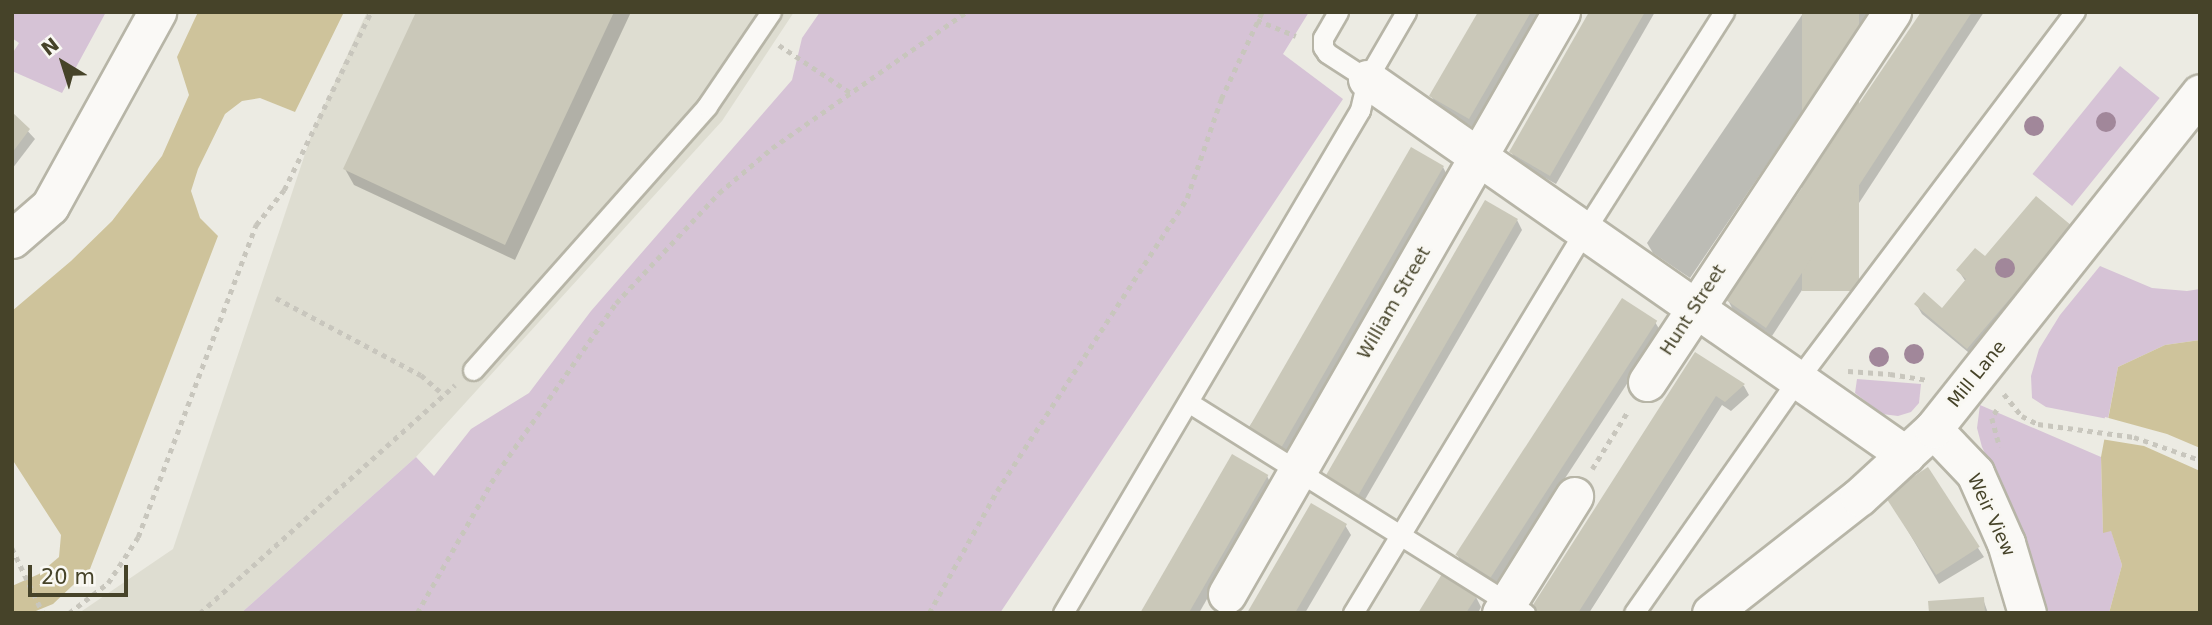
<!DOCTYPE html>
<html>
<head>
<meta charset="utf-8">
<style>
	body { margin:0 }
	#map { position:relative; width:2212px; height:625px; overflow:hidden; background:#ecebe3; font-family:"DejaVu Sans",sans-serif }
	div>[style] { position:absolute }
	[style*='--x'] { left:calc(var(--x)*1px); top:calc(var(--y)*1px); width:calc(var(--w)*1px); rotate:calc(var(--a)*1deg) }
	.built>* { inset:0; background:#deddd1 }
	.green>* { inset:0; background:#d6c3d6; transform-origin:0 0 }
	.water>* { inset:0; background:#cec39b }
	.pier>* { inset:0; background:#ecebe3 }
	.shadow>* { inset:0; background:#0003 }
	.building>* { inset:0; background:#cac8b9; transform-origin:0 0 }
	.path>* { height:4.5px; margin-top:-2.25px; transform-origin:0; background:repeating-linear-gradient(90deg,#c8c6bd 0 5px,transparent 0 10px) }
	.roads { filter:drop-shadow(2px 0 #b7b5a7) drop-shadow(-2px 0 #b7b5a7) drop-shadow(0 2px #b7b5a7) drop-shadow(0 -2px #b7b5a7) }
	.lane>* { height:19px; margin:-9.5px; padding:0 9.5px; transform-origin:9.5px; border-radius:9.5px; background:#faf9f6 }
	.street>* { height:37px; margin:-18.5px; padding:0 18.5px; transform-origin:18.5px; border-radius:18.5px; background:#faf9f6 }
	.trees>* { width:20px; height:20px; margin:-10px; border-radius:50%; background:#a1879a }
	span { translate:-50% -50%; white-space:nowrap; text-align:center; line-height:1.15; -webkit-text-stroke:5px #f9f8f3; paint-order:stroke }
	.street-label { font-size:18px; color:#464329 }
	.frame { position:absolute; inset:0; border:14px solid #464329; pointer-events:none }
	.north { position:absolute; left:28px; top:28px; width:70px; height:70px; -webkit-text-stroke:5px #f9f8f3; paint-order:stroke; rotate:322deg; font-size:19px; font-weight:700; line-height:28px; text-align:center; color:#464329 }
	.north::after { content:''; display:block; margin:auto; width:24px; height:32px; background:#464329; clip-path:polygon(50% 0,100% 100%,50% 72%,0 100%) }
	.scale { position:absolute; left:28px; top:565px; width:100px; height:32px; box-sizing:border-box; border:4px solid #464329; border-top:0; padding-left:9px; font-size:21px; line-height:24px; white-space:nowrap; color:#464329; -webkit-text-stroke:5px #f9f8f3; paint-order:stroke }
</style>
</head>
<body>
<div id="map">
	<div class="built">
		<i style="clip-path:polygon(367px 12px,794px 12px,722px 121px,416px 457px,241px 613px,79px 613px,173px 549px,313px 130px)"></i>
	</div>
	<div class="green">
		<i style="clip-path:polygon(12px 12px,106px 12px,62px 93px,12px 71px,12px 54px,19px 43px,12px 38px)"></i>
		<i style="clip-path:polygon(820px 12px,1309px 12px,1283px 54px,1343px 99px,1000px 613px,241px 613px,416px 457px,434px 476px,471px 429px,529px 393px,591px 311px,792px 80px,802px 38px)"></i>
		<i style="left:2120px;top:66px;width:51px;height:139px;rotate:39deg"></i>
		<i style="clip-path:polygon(2100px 266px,2152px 288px,2187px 291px,2200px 289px,2200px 340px,2165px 345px,2118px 367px,2108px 419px,2046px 407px,2032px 398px,2031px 376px,2039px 349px,2060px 315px)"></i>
		<i style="clip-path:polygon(1857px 379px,1921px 384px,1919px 403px,1911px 412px,1898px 416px,1882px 414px,1855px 393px)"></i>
		<i style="clip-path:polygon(1980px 405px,2101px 457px,2103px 532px,2111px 530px,2122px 565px,2109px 613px,2044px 613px,2044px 601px,2028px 565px,2019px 524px,1982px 447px,1977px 428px)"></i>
	</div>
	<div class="water">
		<i style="clip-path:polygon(198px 12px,344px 12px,295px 112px,260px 98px,242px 101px,225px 114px,198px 169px,191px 191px,200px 218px,218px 236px,90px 569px,53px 604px,31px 613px,12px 613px,12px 586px,39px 574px,59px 557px,61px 535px,12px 459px,12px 311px,71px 261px,112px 221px,162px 156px,189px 95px,177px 57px)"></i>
		<i style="clip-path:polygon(2200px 340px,2200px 613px,2109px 613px,2122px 565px,2111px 531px,2103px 533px,2101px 457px,2118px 367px,2165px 345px)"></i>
	</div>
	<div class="pier">
		<i style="clip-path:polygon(2105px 417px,2167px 434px,2200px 448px,2200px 471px,2144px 446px,2101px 439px)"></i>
	</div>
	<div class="shadow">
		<i style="clip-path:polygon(418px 12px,631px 12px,515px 260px,354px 185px,345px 169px)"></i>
		<i style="clip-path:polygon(1480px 12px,1541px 12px,1474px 128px,1437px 106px,1431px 96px)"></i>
		<i style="clip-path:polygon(1591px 12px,1655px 12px,1556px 184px,1517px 162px,1511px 152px)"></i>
		<i style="clip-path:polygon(1804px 12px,1870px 12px,1690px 278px,1653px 253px,1647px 243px)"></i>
		<i style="clip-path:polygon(1924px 12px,1984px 12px,1772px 336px,1733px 310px,1728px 300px)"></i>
		<i style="clip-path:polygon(12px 114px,35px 139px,12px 169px)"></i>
		<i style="clip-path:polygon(1443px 167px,1448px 177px,1286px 455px,1255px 437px,1249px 427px)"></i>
		<i style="clip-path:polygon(1517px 220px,1522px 230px,1360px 508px,1329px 490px)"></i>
		<i style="clip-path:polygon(2070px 228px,1974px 357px,1922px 314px,1916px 304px,1942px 310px,1966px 282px,1958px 270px)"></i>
		<i style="clip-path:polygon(1655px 322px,1661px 332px,1495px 585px,1462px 564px,1457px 554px)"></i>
		<i style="clip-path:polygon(1695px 354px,1744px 386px,1749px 395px,1731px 411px,1722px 405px,1589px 613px,1536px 613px,1533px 608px)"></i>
		<i style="clip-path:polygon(1267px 476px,1272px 486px,1199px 613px,1142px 613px)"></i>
		<i style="clip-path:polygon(1887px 495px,1978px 548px,1984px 557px,1939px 584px)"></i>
		<i style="clip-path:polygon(1345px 525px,1351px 535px,1305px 613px,1249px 613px)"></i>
		<i style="clip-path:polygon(1476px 597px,1481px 607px,1478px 613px,1420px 613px)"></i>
		<i style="clip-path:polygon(1983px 599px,1988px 613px,1931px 613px)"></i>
	</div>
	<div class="building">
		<i style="clip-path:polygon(416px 12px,614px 12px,505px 245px,343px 169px)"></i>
		<i style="clip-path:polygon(1478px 12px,1531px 12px,1469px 119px,1429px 96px)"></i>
		<i style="clip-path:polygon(1589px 12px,1645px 12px,1550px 176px,1509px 152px)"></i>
		<i style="left:1802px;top:12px;width:57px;height:279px"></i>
		<i style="clip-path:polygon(1921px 12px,1972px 12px,1766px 328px,1726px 300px)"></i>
		<i style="clip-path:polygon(12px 112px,30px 129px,12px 153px)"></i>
		<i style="left:1411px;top:147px;width:38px;height:324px;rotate:30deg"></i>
		<i style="clip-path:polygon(2036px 196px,2072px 226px,1967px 349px,1914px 304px,1924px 292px,1942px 308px,1966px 279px,1956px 270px,1975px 248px,1985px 256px)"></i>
		<i style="left:1485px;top:200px;width:38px;height:324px;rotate:30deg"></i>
		<i style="left:1622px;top:298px;width:42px;height:306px;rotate:33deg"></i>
		<i style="clip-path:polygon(1695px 352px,1745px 384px,1725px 402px,1716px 396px,1578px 613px,1539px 613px,1531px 608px)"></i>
		<i style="left:1232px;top:454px;width:42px;height:184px;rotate:30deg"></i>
		<i style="left:1928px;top:467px;width:95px;height:52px;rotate:57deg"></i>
		<i style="clip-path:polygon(1311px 503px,1347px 524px,1295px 613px,1247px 613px)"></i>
		<i style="clip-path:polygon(1442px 574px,1477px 596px,1466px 613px,1418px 613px)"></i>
		<i style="clip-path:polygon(1984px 597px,1985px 613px,1929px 613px,1928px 601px)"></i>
	</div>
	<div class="path">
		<i style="--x:1257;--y:20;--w:42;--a:22.3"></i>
		<i style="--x:779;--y:45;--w:87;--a:33.7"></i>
		<i style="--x:276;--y:298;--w:164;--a:28"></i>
		<i style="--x:421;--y:375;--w:30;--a:41"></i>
		<i style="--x:1848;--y:371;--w:42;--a:4.1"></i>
		<i style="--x:1890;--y:374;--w:36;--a:9"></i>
		<i style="--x:2004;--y:394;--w:28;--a:51"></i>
		<i style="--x:2022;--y:416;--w:18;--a:27"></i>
		<i style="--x:2038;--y:424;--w:97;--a:7.7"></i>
		<i style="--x:2134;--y:437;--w:70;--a:19.2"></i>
		<i style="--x:1997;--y:410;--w:9;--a:122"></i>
		<i style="--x:1992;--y:418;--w:30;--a:75"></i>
		<i style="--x:1592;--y:469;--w:68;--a:-58.2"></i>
		<i style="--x:12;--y:548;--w:72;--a:64.5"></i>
		<i style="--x:69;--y:613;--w:49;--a:-37.6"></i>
		<i style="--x:108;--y:583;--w:55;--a:-56.9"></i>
		<i style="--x:138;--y:537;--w:334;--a:-69.3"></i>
		<i style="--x:256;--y:225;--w:45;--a:-51.3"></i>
		<i style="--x:284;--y:190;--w:198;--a:-64"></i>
		<i style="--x:200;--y:613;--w:342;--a:-41.8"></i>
		<i style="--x:417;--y:613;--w:161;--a:-60.3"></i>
		<i style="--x:497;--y:473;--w:208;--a:-55"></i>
		<i style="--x:616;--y:303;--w:151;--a:-46.9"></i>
		<i style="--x:719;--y:193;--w:70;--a:-40.3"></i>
		<i style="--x:772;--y:148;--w:237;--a:-35"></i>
		<i style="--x:929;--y:613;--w:140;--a:-60.9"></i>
		<i style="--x:997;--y:491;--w:349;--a:-57"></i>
		<i style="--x:1187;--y:198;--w:105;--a:-71"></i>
		<i style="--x:1221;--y:99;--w:96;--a:-64.8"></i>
	</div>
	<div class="roads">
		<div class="lane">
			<i style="--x:1338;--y:12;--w:30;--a:120"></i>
			<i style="--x:1323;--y:38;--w:9;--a:90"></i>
			<i style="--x:1323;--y:47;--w:7;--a:56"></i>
			<i style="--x:1327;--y:53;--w:48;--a:33"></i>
			<i style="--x:473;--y:370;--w:353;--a:-48.4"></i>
			<i style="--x:707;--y:106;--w:114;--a:-55.8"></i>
			<i style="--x:1188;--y:402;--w:398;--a:32.1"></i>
			<i style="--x:1063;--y:613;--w:584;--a:-59.44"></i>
			<i style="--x:1360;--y:110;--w:32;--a:-77"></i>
			<i style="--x:1367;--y:79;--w:78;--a:-59.8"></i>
			<i style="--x:1353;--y:613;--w:448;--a:-58.8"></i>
			<i style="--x:1585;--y:230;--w:259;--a:-57.5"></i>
			<i style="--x:1634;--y:613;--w:286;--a:-55"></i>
			<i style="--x:1798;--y:379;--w:460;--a:-53"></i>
		</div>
		<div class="street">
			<i style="--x:1367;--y:79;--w:657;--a:34.9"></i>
			<i style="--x:12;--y:239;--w:50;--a:-41"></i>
			<i style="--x:50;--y:206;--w:222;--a:-61.1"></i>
			<i style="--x:1647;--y:382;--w:444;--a:-56.5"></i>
			<i style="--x:1933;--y:429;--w:61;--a:46.3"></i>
			<i style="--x:1975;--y:473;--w:77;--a:66.1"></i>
			<i style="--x:2006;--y:543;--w:73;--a:73.3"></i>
			<i style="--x:1227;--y:594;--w:671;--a:-60.15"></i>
			<i style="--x:1501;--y:613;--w:138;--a:-58"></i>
			<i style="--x:1711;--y:613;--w:188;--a:-38.1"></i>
			<i style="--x:1859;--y:497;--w:100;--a:-42.6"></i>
			<i style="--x:1933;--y:429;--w:429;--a:-51.5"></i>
		</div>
	</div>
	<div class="trees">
		<i style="left:2106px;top:122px"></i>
		<i style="left:2034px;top:126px"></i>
		<i style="left:2005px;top:268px"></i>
		<i style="left:1914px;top:354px"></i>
		<i style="left:1879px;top:357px"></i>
	</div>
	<div class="street-label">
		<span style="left:1394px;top:303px;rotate:-60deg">William Street</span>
		<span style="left:1693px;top:310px;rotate:-57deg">Hunt Street</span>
		<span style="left:1977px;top:374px;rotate:-51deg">Mill Lane</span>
		<span style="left:1991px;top:515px;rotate:65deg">Weir View</span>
	</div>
	<div class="frame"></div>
	<div class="north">N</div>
	<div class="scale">20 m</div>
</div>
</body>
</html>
